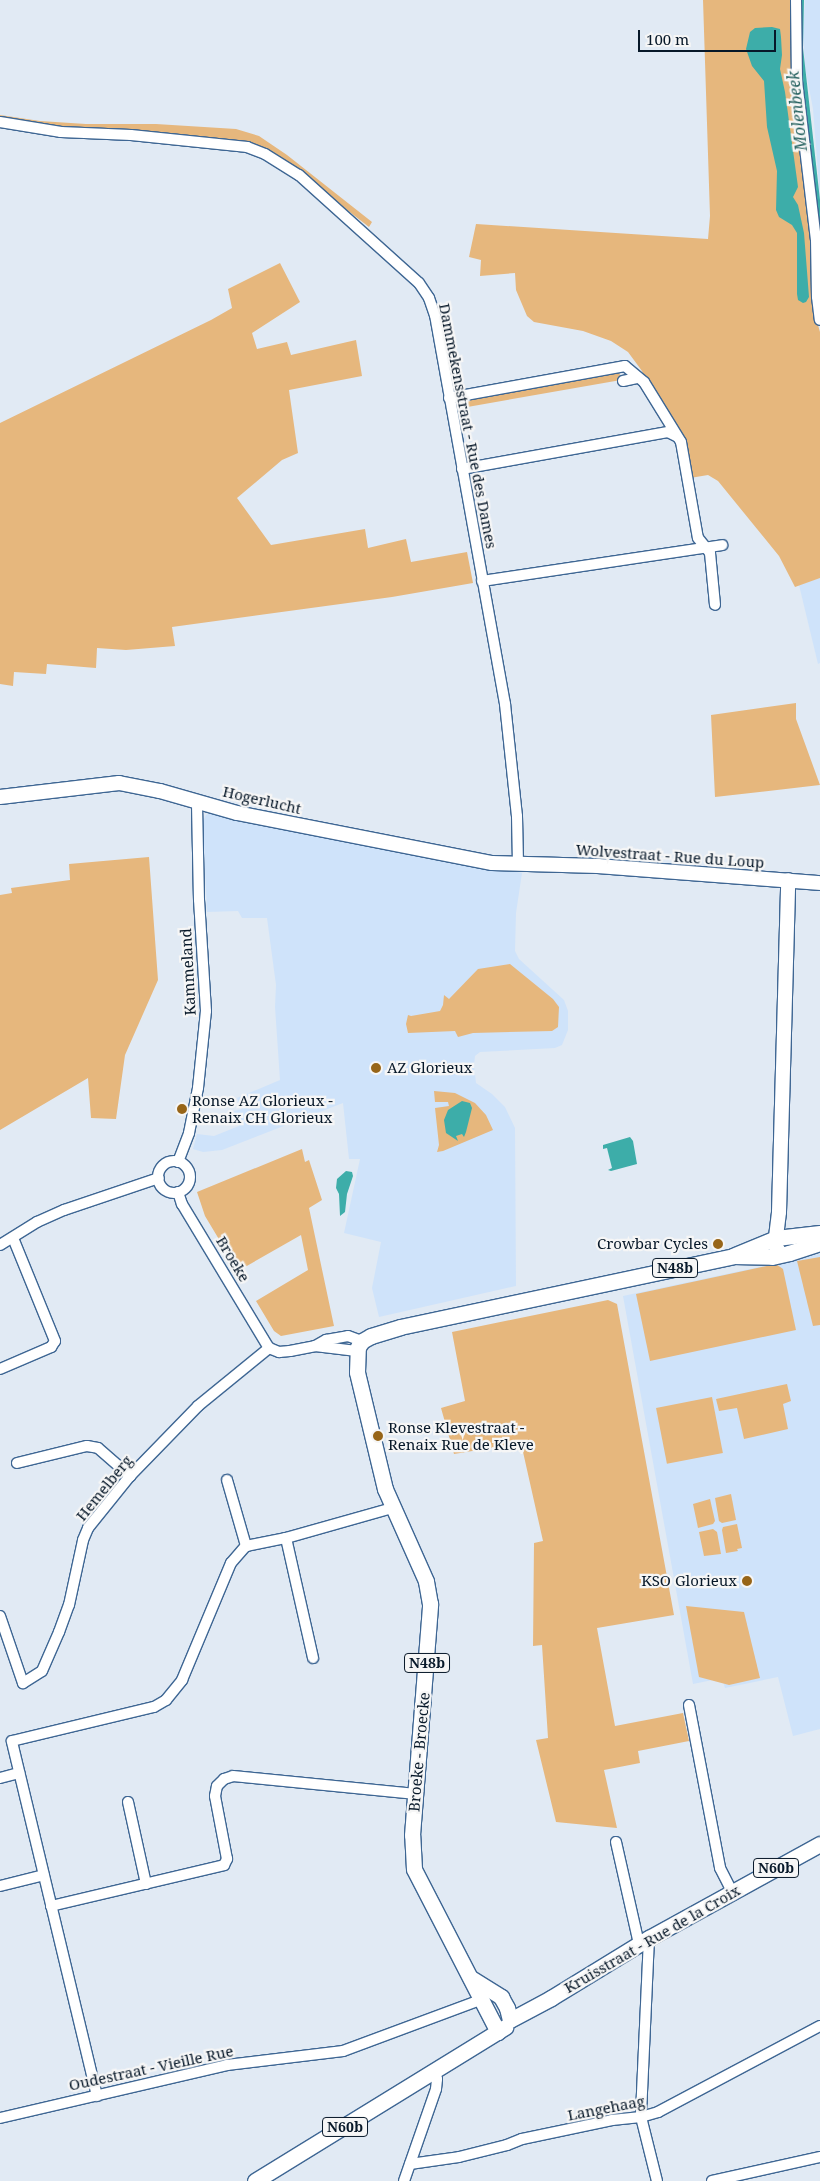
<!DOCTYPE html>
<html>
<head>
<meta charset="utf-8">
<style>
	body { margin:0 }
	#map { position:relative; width:820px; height:2181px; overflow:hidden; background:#e1eaf4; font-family:"Noto Serif",serif }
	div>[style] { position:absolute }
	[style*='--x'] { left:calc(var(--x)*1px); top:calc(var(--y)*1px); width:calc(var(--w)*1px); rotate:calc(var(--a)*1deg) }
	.built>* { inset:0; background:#cfe3fa }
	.green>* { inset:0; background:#e6b77d; transform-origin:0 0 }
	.water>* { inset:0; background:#3dada9 }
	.roads { filter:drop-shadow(1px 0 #3e6693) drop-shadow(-1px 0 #3e6693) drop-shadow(0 1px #3e6693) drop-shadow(0 -1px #3e6693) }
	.street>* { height:10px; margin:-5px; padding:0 5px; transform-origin:5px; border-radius:5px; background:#fff }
	.street>.ring { margin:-5px; padding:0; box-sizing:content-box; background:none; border:10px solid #fff; border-radius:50% }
	.secondary>* { height:14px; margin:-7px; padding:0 7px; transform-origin:7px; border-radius:7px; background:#fff }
	.primary>* { height:15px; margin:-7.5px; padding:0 7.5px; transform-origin:7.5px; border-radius:7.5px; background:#fff }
	.dots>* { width:14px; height:14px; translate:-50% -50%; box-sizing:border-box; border:2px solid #f6f6f6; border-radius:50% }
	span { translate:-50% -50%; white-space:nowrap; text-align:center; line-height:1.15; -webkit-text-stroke:4.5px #f6f6f6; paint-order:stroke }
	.shield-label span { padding:1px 4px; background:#f6f6f6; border:1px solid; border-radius:4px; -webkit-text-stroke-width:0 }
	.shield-label { font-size:14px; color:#071829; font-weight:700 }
	.street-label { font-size:15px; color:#071829 }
	.poi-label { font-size:15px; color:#071829 }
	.left { translate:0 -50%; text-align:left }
	.right { translate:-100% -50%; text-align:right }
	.water-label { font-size:16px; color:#25615f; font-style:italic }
	.scale { position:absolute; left:638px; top:30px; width:138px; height:22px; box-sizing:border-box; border:2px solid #071829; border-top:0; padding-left:6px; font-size:15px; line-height:18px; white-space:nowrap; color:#071829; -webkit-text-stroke:4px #f6f6f6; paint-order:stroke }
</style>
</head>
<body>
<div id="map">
	<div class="built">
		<i style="clip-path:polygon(805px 0,820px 0,820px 197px,813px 109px,805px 67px,803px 33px)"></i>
		<i style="clip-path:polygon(820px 578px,820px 663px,818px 664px,799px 585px)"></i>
		<i style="clip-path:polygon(210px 813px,522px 873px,516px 913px,515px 951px,519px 959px,564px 1000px,568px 1011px,568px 1030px,562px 1045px,555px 1048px,480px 1052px,475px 1056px,474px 1065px,476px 1083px,492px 1094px,505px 1107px,515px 1128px,516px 1286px,379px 1317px,372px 1288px,381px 1242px,344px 1233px,360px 1159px,349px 1159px,343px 1103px,222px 1150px,203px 1152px,193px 1149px,197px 1134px,214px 1136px,239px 1126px,234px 1111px,242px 1109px,237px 1098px,280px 1080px,275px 1007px,276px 985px,267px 918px,242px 918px,238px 911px,207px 912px,203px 821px,206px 815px)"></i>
		<i style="clip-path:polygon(820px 1254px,820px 1729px,793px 1736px,778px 1677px,725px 1688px,722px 1678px,693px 1684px,623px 1296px)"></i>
	</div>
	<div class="green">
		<i style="clip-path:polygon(703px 0,794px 0,791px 29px,811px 237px,812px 304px,820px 332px,820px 578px,795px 587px,779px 556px,718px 481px,708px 475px,690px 478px,682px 437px,647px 382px,642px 371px,628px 352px,611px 341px,583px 331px,534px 322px,527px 316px,516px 290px,515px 273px,480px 276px,481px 260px,469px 257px,476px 224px,708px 239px,710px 216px)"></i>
		<i style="clip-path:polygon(0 115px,40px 121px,86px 124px,156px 124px,236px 129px,259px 136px,287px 155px,372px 222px,369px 227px,288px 164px,248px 142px,157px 133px,74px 130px,0 119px)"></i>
		<i style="clip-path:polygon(280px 263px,300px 302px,252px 333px,257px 349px,287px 342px,291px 355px,356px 340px,362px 376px,289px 390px,298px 453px,282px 460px,237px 498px,271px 545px,365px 529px,368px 548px,406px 539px,411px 562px,467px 552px,473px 583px,392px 597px,172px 627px,175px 646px,126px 650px,97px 648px,96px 668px,47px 664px,46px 674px,14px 672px,13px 686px,0 684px,0 423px,211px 320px,232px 308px,228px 289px)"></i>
		<i style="clip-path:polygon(619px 371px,621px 380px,456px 409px,455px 404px,457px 401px)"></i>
		<i style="clip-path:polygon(796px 703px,796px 719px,820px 785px,715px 797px,711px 715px)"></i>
		<i style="clip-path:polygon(149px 857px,158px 980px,125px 1055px,116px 1119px,91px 1118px,88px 1078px,0 1130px,0 895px,12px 893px,11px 888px,70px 880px,69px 864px)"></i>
		<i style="clip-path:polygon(510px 964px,553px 999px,559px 1007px,558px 1027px,552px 1031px,473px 1033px,458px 1037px,455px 1031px,408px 1033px,406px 1024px,408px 1015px,411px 1016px,440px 1011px,443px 1005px,444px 995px,449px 999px,478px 969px)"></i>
		<i style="clip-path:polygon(434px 1091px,455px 1093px,475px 1103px,486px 1115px,493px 1130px,443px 1151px,437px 1152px,439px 1145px,435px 1108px,449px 1106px,448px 1102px,435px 1102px)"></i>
		<i style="clip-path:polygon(302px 1149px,305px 1162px,309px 1160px,322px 1200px,309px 1208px,334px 1326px,281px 1336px,274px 1331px,256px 1301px,308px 1270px,301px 1235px,238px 1271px,205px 1216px,197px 1192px)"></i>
		<i style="clip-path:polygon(820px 1257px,820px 1325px,813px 1326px,797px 1261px)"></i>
		<i style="clip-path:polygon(776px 1264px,783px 1269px,796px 1330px,650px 1361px,636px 1294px)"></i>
		<i style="clip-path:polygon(608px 1300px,617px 1304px,674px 1615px,597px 1628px,615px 1726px,683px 1713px,689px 1741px,638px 1751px,640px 1763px,604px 1770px,617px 1828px,556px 1822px,536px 1740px,548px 1738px,542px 1645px,533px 1646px,534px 1543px,543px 1541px,521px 1443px,454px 1454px,441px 1408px,465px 1401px,452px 1332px)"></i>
		<i style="clip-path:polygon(787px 1384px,791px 1401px,783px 1404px,788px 1429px,744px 1439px,737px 1408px,719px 1411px,716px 1399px)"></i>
		<i style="left:712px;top:1397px;width:57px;height:57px;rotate:79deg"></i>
		<i style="clip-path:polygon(731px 1494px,736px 1520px,722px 1523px,719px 1521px,715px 1498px)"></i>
		<i style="clip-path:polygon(710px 1499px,715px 1521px,713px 1524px,698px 1528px,693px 1504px)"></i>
		<i style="clip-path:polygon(737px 1524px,742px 1548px,737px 1549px,738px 1551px,726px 1553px,722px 1530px,723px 1527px)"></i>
		<i style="clip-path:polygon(713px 1529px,717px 1532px,721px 1554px,704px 1556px,699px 1532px)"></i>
		<i style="clip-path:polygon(686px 1606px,744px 1612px,760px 1678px,729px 1685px,699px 1677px)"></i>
	</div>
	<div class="water">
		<i style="clip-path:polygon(800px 0,804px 0,803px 48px,820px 200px,820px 230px,802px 87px)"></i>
		<i style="clip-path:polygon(772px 27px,780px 29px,781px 37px,782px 55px,780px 69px,785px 92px,798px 187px,793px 197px,798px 205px,804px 233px,809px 297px,806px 302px,803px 303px,798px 300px,797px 294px,797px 233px,792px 225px,779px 217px,776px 210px,777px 171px,767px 127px,764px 81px,752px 66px,746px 49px,750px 32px,755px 28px)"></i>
		<i style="clip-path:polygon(462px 1101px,470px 1103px,472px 1108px,466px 1132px,464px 1137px,462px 1134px,456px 1136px,458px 1141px,446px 1133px,444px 1120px,448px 1110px)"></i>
		<i style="clip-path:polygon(630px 1137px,633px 1141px,637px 1164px,611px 1171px,608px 1170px,612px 1168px,607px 1148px,603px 1149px,603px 1145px)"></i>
		<i style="clip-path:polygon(346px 1171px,352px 1172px,353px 1176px,347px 1194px,345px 1212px,340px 1216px,339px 1194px,336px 1188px,337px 1179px)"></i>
	</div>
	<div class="roads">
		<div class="street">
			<i style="--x:796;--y:0;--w:81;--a:89.3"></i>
			<i style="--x:797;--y:81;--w:160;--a:83.2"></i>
			<i style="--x:816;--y:240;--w:57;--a:89"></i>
			<i style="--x:817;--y:297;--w:23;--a:83"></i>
			<i style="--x:0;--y:122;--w:62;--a:9.3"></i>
			<i style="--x:61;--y:132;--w:70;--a:2.5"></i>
			<i style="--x:131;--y:135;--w:117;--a:5.9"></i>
			<i style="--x:247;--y:147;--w:19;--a:21"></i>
			<i style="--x:265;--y:154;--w:40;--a:32"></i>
			<i style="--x:299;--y:175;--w:161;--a:42"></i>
			<i style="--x:419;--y:283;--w:18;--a:56"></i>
			<i style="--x:429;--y:298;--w:18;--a:71"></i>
			<i style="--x:435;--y:315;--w:395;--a:79.8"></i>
			<i style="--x:505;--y:704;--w:113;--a:83.9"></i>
			<i style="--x:517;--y:816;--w:48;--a:88.8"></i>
			<i style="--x:623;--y:381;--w:14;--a:-12"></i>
			<i style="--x:449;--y:398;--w:179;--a:-10.3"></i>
			<i style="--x:625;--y:366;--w:25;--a:40"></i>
			<i style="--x:644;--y:382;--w:70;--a:58.3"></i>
			<i style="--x:681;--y:442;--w:97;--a:80"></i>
			<i style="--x:698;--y:538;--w:19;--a:51"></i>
			<i style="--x:710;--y:553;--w:52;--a:84.5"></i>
			<i style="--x:462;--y:469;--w:209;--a:-10.2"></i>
			<i style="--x:668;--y:432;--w:9;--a:27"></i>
			<i style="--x:482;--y:581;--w:243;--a:-8.5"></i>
			<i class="ring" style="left:158px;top:1161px;width:22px;height:22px"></i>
			<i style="--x:178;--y:1162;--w:31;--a:-69"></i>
			<i style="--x:189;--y:1133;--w:46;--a:-78.7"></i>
			<i style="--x:198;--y:1088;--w:77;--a:-84.1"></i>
			<i style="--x:206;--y:1011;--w:111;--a:-93.6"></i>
			<i style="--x:199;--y:900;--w:99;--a:-91.2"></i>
			<i style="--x:178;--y:1192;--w:13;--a:72"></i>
			<i style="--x:182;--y:1204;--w:168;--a:58.9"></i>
			<i style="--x:0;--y:1245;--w:44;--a:-31.9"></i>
			<i style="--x:37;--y:1222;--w:30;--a:-24"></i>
			<i style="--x:64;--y:1210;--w:100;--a:-18.6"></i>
			<i style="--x:315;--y:1346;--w:42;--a:6.8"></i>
			<i style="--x:269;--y:1348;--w:11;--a:22"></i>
			<i style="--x:279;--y:1352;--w:11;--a:-5"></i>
			<i style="--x:290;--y:1351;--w:25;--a:-11"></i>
			<i style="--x:315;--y:1346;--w:13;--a:-29"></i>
			<i style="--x:326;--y:1340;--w:22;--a:-10"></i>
			<i style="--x:348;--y:1336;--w:15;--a:20"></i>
			<i style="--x:0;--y:1369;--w:56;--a:-23.3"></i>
			<i style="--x:51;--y:1347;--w:7;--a:-56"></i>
			<i style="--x:55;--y:1341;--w:111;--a:-112.2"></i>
			<i style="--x:17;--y:1463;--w:72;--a:-13.7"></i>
			<i style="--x:87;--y:1446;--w:11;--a:10"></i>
			<i style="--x:98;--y:1448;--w:43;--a:41.2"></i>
			<i style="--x:227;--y:1480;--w:69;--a:73.9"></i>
			<i style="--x:286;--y:1538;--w:123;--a:77.3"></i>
			<i style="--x:0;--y:1616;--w:71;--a:71.1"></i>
			<i style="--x:23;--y:1683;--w:22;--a:-32"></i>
			<i style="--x:42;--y:1671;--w:43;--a:-66.4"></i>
			<i style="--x:59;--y:1632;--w:29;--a:-70"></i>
			<i style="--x:69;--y:1605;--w:66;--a:-77.8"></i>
			<i style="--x:83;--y:1540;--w:13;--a:-67"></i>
			<i style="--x:88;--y:1528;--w:67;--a:-51.1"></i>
			<i style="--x:130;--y:1476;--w:98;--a:-45.8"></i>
			<i style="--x:198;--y:1406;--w:92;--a:-39.2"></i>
			<i style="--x:689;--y:1705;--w:166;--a:79.2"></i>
			<i style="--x:720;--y:1868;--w:27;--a:63"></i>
			<i style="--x:0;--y:1778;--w:20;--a:-15"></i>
			<i style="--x:128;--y:1802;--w:84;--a:77.6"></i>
			<i style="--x:616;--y:1842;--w:105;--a:77.3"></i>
			<i style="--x:0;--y:1886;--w:45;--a:-14"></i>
			<i style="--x:51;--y:1906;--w:178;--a:-13.3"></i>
			<i style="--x:224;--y:1865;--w:7;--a:-63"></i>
			<i style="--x:227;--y:1859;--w:64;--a:-100.8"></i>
			<i style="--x:215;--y:1796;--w:10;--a:-79"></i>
			<i style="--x:217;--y:1786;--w:10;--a:-45"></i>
			<i style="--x:224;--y:1779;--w:9;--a:-18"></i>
			<i style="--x:233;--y:1776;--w:184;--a:5.6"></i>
			<i style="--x:649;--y:1938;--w:179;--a:92.6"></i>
			<i style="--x:641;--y:2117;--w:66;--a:76"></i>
			<i style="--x:97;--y:2096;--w:365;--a:-103.5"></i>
			<i style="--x:12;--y:1741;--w:146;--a:-13.5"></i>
			<i style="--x:154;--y:1707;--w:14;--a:-30"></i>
			<i style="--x:166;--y:1700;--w:26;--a:-51"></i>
			<i style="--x:182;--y:1680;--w:127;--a:-67.3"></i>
			<i style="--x:231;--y:1563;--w:23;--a:-49"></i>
			<i style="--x:246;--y:1546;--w:41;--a:-11.3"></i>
			<i style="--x:286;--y:1538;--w:110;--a:-15.8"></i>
			<i style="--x:0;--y:2118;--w:233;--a:-13.1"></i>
			<i style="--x:227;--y:2065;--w:117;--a:-6.9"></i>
			<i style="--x:343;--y:2051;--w:146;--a:-20.4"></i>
			<i style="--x:410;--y:2164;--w:49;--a:-8.1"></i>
			<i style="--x:459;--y:2157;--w:49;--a:-14"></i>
			<i style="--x:507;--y:2145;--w:16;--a:-22"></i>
			<i style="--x:522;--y:2139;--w:92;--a:-11.9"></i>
			<i style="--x:612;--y:2120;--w:29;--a:-6"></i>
			<i style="--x:641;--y:2117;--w:18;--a:-16"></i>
			<i style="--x:658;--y:2112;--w:183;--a:-28"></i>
			<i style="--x:404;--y:2181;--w:97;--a:-70.8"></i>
			<i style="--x:436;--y:2089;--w:10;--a:-84"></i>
			<i style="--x:437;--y:2079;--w:8;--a:-104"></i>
			<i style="--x:712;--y:2181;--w:111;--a:-12.5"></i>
		</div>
		<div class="secondary">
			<i style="--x:0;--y:797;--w:120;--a:-6.7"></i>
			<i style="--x:119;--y:783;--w:42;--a:11"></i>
			<i style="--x:160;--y:791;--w:80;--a:15.9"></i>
			<i style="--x:237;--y:813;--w:260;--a:11.1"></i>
			<i style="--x:492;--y:863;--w:106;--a:1.6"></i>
			<i style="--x:598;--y:866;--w:223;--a:4.4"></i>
			<i style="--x:781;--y:1255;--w:12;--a:-121"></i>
			<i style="--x:775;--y:1245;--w:33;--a:-83"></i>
			<i style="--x:779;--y:1212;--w:332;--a:-88.4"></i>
		</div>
		<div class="primary">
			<i style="--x:735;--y:1255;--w:44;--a:-22.5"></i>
			<i style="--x:776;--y:1238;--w:44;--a:-6.5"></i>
			<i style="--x:471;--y:1978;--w:36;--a:32"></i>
			<i style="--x:501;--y:1997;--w:13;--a:61"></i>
			<i style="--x:507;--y:2008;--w:12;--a:76"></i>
			<i style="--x:510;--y:2020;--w:47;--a:-28.2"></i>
			<i style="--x:551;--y:1998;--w:115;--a:-31.5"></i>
			<i style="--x:649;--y:1938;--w:195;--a:-28.8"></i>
			<i style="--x:498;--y:2032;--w:183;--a:-117.3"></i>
			<i style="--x:414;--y:1869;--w:34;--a:-93"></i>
			<i style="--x:412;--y:1835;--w:232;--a:-85.5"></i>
			<i style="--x:430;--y:1604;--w:23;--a:-100"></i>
			<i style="--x:426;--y:1581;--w:101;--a:-114"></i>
			<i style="--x:385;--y:1489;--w:120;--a:-103.5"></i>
			<i style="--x:357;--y:1372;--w:25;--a:-88"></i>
			<i style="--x:358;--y:1347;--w:7;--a:-56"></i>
			<i style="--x:362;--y:1341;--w:10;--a:-29"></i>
			<i style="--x:371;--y:1336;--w:30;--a:-17"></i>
			<i style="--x:400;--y:1327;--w:340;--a:-12"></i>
			<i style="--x:733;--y:1256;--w:39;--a:1"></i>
			<i style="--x:772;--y:1257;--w:17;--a:-13"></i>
			<i style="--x:789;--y:1253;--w:33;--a:-18"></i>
			<i style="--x:255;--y:2181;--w:294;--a:-31.6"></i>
		</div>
	</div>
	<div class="dots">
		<i style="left:376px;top:1068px;background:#976518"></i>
		<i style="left:182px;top:1109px;background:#976518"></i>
		<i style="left:718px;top:1244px;background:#976518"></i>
		<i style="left:378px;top:1436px;background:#976518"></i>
		<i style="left:747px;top:1581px;background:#976518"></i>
	</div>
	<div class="shield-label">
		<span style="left:675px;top:1268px">N48b</span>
		<span style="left:427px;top:1663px">N48b</span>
		<span style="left:776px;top:1868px">N60b</span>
		<span style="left:345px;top:2127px">N60b</span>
	</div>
	<div class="street-label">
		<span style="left:468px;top:426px;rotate:79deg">Dammekensstraat - Rue des Dames</span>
		<span style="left:262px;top:800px;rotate:13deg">Hogerlucht</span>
		<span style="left:670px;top:856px;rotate:4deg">Wolvestraat - Rue du Loup</span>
		<span style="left:188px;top:972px;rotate:-93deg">Kammeland</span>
		<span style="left:233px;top:1259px;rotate:59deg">Broeke</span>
		<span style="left:104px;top:1488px;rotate:-51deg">Hemelberg</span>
		<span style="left:419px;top:1752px;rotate:-85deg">Broeke - Broecke</span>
		<span style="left:652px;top:1939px;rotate:-30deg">Kruisstraat - Rue de la Croix</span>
		<span style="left:151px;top:2068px;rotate:-12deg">Oudestraat - Vieille Rue</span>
		<span style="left:606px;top:2108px;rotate:-11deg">Langehaag</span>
	</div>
	<div class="poi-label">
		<span class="left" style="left:387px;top:1068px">AZ Glorieux</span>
		<span class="left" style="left:192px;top:1109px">Ronse AZ Glorieux -<br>Renaix CH Glorieux</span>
		<span class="right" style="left:708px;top:1244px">Crowbar Cycles</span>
		<span class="left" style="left:388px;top:1436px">Ronse Klevestraat -<br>Renaix Rue de Kleve</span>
		<span class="right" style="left:737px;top:1581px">KSO Glorieux</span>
	</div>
	<div class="water-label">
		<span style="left:797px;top:111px;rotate:-96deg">Molenbeek</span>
	</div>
	<div class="scale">100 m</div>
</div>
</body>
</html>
